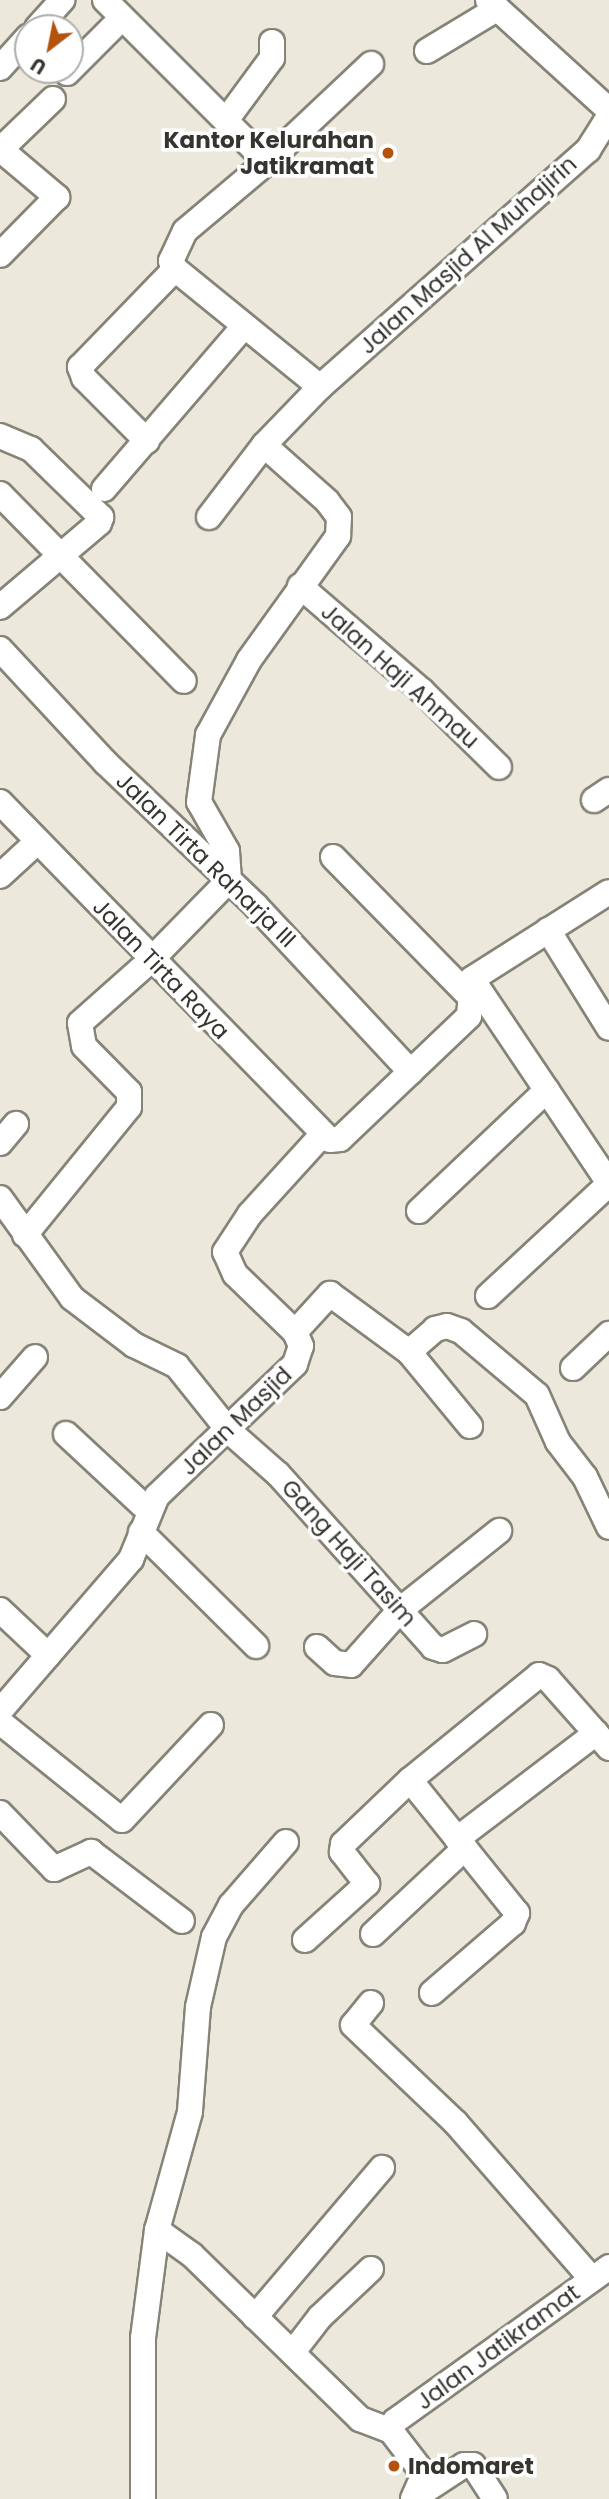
<!DOCTYPE html>
<html>
<head>
<meta charset="utf-8">
<style>
	body { margin:0 }
	#map { position:relative; width:609px; height:2499px; overflow:hidden; background:#ece8db; font-family:Poppins,sans-serif }
	div>[style] { position:absolute }
	[style*='--x'] { left:calc(var(--x)*1px); top:calc(var(--y)*1px); width:calc(var(--w)*1px); rotate:calc(var(--a)*1deg) }
	.roads { filter:drop-shadow(2px 0 #868377) drop-shadow(-2px 0 #868377) drop-shadow(0 2px #868377) drop-shadow(0 -2px #868377) }
	.minor>* { height:24px; margin:-12px; padding:0 12px; transform-origin:12px; border-radius:12px; background:#fff }
	.dots>* { width:19px; height:19px; translate:-50% -50%; box-sizing:border-box; border:4px solid #fff; border-radius:50% }
	span { translate:-50% -50%; white-space:nowrap; text-align:center; line-height:1.15; -webkit-text-stroke:7px #fff; paint-order:stroke }
	.poi-label { font-size:23px; color:#35342f; font-weight:700 }
	.right { translate:-100% -50%; text-align:right }
	.left { translate:0 -50%; text-align:left }
	.street-label { font-size:23px; color:#35342f }
	.north { position:absolute; left:14px; top:14px; width:70px; height:70px; box-sizing:border-box; background:#fff; border:2px solid #aeaeac; border-radius:50%; rotate:212deg; font-size:19px; font-weight:700; line-height:28px; text-align:center; color:#35342f }
	.north::after { content:''; display:block; margin:auto; width:24px; height:32px; background:#b4540c; clip-path:polygon(50% 0,100% 100%,50% 72%,0 100%) }
</style>
</head>
<body>
<div id="map">
	<div class="roads">
		<div class="minor">
			<i style="--x:105;--y:0;--w:229;--a:45"></i>
			<i style="--x:267;--y:162;--w:107;--a:139.9"></i>
			<i style="--x:185;--y:231;--w:33;--a:115"></i>
			<i style="--x:171;--y:261;--w:9;--a:63"></i>
			<i style="--x:175;--y:269;--w:187;--a:39.1"></i>
			<i style="--x:488;--y:0;--w:164;--a:42.3"></i>
			<i style="--x:37;--y:28;--w:38;--a:-48"></i>
			<i style="--x:427;--y:51;--w:79;--a:-31.1"></i>
			<i style="--x:0;--y:68;--w:42;--a:-47.9"></i>
			<i style="--x:67;--y:73;--w:78;--a:-45"></i>
			<i style="--x:227;--y:119;--w:76;--a:-53.6"></i>
			<i style="--x:272;--y:58;--w:16;--a:-90"></i>
			<i style="--x:0;--y:149;--w:75;--a:40.1"></i>
			<i style="--x:57;--y:197;--w:81;--a:134.5"></i>
			<i style="--x:1;--y:149;--w:72;--a:-43.9"></i>
			<i style="--x:267;--y:162;--w:143;--a:-43.3"></i>
			<i style="--x:0;--y:436;--w:34;--a:23"></i>
			<i style="--x:31;--y:449;--w:98;--a:44.2"></i>
			<i style="--x:101;--y:517;--w:6;--a:108"></i>
			<i style="--x:99;--y:523;--w:130;--a:139.7"></i>
			<i style="--x:147;--y:441;--w:89;--a:-135"></i>
			<i style="--x:84;--y:378;--w:12;--a:-110"></i>
			<i style="--x:80;--y:367;--w:136;--a:-45.9"></i>
			<i style="--x:104;--y:489;--w:215;--a:-49.3"></i>
			<i style="--x:0;--y:494;--w:262;--a:45.5"></i>
			<i style="--x:209;--y:517;--w:91;--a:-52.6"></i>
			<i style="--x:300;--y:586;--w:161;--a:40.7"></i>
			<i style="--x:422;--y:691;--w:108;--a:44.6"></i>
			<i style="--x:0;--y:649;--w:156;--a:47.1"></i>
			<i style="--x:106;--y:763;--w:207;--a:43.6"></i>
			<i style="--x:256;--y:906;--w:227;--a:47"></i>
			<i style="--x:594;--y:800;--w:18;--a:-34"></i>
			<i style="--x:0;--y:802;--w:472;--a:45.7"></i>
			<i style="--x:330;--y:1140;--w:10;--a:-6"></i>
			<i style="--x:340;--y:1139;--w:178;--a:-43.6"></i>
			<i style="--x:469;--y:1016;--w:37;--a:-85"></i>
			<i style="--x:472;--y:979;--w:162;--a:-32.4"></i>
			<i style="--x:333;--y:857;--w:199;--a:45.6"></i>
			<i style="--x:0;--y:876;--w:50;--a:-42.6"></i>
			<i style="--x:548;--y:930;--w:115;--a:58.1"></i>
			<i style="--x:472;--y:979;--w:246;--a:56.1"></i>
			<i style="--x:0;--y:1143;--w:25;--a:-50"></i>
			<i style="--x:0;--y:1198;--w:123;--a:54.2"></i>
			<i style="--x:72;--y:1298;--w:78;--a:37.2"></i>
			<i style="--x:134;--y:1345;--w:48;--a:26"></i>
			<i style="--x:177;--y:1366;--w:83;--a:51.3"></i>
			<i style="--x:229;--y:1431;--w:65;--a:41.3"></i>
			<i style="--x:278;--y:1474;--w:232;--a:48.1"></i>
			<i style="--x:433;--y:1647;--w:10;--a:17"></i>
			<i style="--x:443;--y:1650;--w:35;--a:-27"></i>
			<i style="--x:419;--y:1211;--w:176;--a:-43.4"></i>
			<i style="--x:25;--y:1235;--w:165;--a:-50.9"></i>
			<i style="--x:129;--y:1107;--w:15;--a:-90"></i>
			<i style="--x:129;--y:1092;--w:64;--a:-134.4"></i>
			<i style="--x:84;--y:1046;--w:23;--a:-100"></i>
			<i style="--x:80;--y:1023;--w:96;--a:-41.6"></i>
			<i style="--x:152;--y:959;--w:110;--a:-45.7"></i>
			<i style="--x:229;--y:880;--w:29;--a:-94"></i>
			<i style="--x:227;--y:851;--w:56;--a:-119.7"></i>
			<i style="--x:199;--y:802;--w:68;--a:-82.3"></i>
			<i style="--x:208;--y:735;--w:85;--a:-61.3"></i>
			<i style="--x:249;--y:660;--w:153;--a:-54.3"></i>
			<i style="--x:338;--y:536;--w:19;--a:-87"></i>
			<i style="--x:339;--y:517;--w:20;--a:-127"></i>
			<i style="--x:327;--y:501;--w:84;--a:-138.4"></i>
			<i style="--x:264;--y:445;--w:81;--a:-46"></i>
			<i style="--x:320;--y:387;--w:358;--a:-41.5"></i>
			<i style="--x:588;--y:150;--w:39;--a:-58"></i>
			<i style="--x:488;--y:1296;--w:165;--a:-42.8"></i>
			<i style="--x:295;--y:1332;--w:52;--a:-47.4"></i>
			<i style="--x:330;--y:1294;--w:98;--a:36.3"></i>
			<i style="--x:409;--y:1352;--w:35;--a:-41"></i>
			<i style="--x:435;--y:1329;--w:12;--a:-14"></i>
			<i style="--x:447;--y:1326;--w:15;--a:20"></i>
			<i style="--x:461;--y:1331;--w:99;--a:40.1"></i>
			<i style="--x:537;--y:1395;--w:51;--a:65.9"></i>
			<i style="--x:558;--y:1442;--w:44;--a:52.4"></i>
			<i style="--x:585;--y:1477;--w:55;--a:64.4"></i>
			<i style="--x:409;--y:1352;--w:96;--a:50.5"></i>
			<i style="--x:573;--y:1368;--w:50;--a:-43.4"></i>
			<i style="--x:0;--y:1397;--w:53;--a:-48.8"></i>
			<i style="--x:66;--y:1434;--w:113;--a:42.9"></i>
			<i style="--x:141;--y:1532;--w:162;--a:44.7"></i>
			<i style="--x:0;--y:1610;--w:66;--a:43.2"></i>
			<i style="--x:317;--y:1647;--w:24;--a:42"></i>
			<i style="--x:335;--y:1663;--w:16;--a:7"></i>
			<i style="--x:351;--y:1665;--w:74;--a:-48.3"></i>
			<i style="--x:400;--y:1610;--w:127;--a:-38.6"></i>
			<i style="--x:0;--y:1711;--w:201;--a:-49.2"></i>
			<i style="--x:131;--y:1559;--w:68;--a:-67.6"></i>
			<i style="--x:157;--y:1496;--w:191;--a:-43.7"></i>
			<i style="--x:295;--y:1364;--w:19;--a:-72"></i>
			<i style="--x:301;--y:1346;--w:15;--a:-113"></i>
			<i style="--x:295;--y:1332;--w:83;--a:-136"></i>
			<i style="--x:235;--y:1274;--w:24;--a:-114"></i>
			<i style="--x:225;--y:1252;--w:45;--a:-56.7"></i>
			<i style="--x:250;--y:1214;--w:107;--a:-47.7"></i>
			<i style="--x:0;--y:1722;--w:156;--a:38.8"></i>
			<i style="--x:122;--y:1820;--w:130;--a:-46.9"></i>
			<i style="--x:410;--y:1780;--w:171;--a:51.2"></i>
			<i style="--x:517;--y:1913;--w:11;--a:112"></i>
			<i style="--x:513;--y:1923;--w:107;--a:139.2"></i>
			<i style="--x:0;--y:1813;--w:78;--a:46"></i>
			<i style="--x:54;--y:1869;--w:41;--a:-24.7"></i>
			<i style="--x:91;--y:1852;--w:114;--a:37.2"></i>
			<i style="--x:457;--y:1839;--w:175;--a:-37.3"></i>
			<i style="--x:286;--y:1842;--w:84;--a:131.1"></i>
			<i style="--x:231;--y:1905;--w:36;--a:118"></i>
			<i style="--x:214;--y:1937;--w:72;--a:102.9"></i>
			<i style="--x:198;--y:2007;--w:105;--a:94.4"></i>
			<i style="--x:190;--y:2112;--w:123;--a:105.6"></i>
			<i style="--x:157;--y:2230;--w:43;--a:35.5"></i>
			<i style="--x:192;--y:2255;--w:235;--a:44.3"></i>
			<i style="--x:360;--y:2419;--w:33;--a:21"></i>
			<i style="--x:391;--y:2431;--w:54;--a:52.5"></i>
			<i style="--x:424;--y:2474;--w:27;--a:114"></i>
			<i style="--x:373;--y:1934;--w:126;--a:-43.1"></i>
			<i style="--x:305;--y:1940;--w:84;--a:-42.1"></i>
			<i style="--x:367;--y:1884;--w:41;--a:-128"></i>
			<i style="--x:342;--y:1852;--w:8;--a:-83"></i>
			<i style="--x:343;--y:1844;--w:93;--a:-43.7"></i>
			<i style="--x:410;--y:1780;--w:166;--a:-39.1"></i>
			<i style="--x:539;--y:1675;--w:10;--a:24"></i>
			<i style="--x:548;--y:1679;--w:92;--a:48.5"></i>
			<i style="--x:371;--y:2003;--w:28;--a:129"></i>
			<i style="--x:353;--y:2025;--w:141;--a:43.6"></i>
			<i style="--x:455;--y:2122;--w:208;--a:48.9"></i>
			<i style="--x:255;--y:2317;--w:196;--a:-49.6"></i>
			<i style="--x:293;--y:2352;--w:44;--a:-52.4"></i>
			<i style="--x:320;--y:2317;--w:70;--a:-43.3"></i>
			<i style="--x:391;--y:2431;--w:11;--a:-68"></i>
			<i style="--x:395;--y:2421;--w:264;--a:-35.7"></i>
			<i style="--x:417;--y:2496;--w:56;--a:-33.4"></i>
			<i style="--x:464;--y:2465;--w:9;--a:0"></i>
			<i style="--x:473;--y:2465;--w:40;--a:57.1"></i>
			<i style="--x:143;--y:2499;--w:161;--a:-90"></i>
			<i style="--x:143;--y:2338;--w:109;--a:-82.6"></i>
		</div>
	</div>
	<div class="dots">
		<i style="left:388px;top:153px;background:#b4540c"></i>
		<i style="left:394px;top:2466px;background:#b4540c"></i>
	</div>
	<div class="poi-label">
		<span class="right" style="left:374px;top:153px">Kantor Kelurahan<br>Jatikramat</span>
		<span class="left" style="left:408px;top:2466px">Indomaret</span>
	</div>
	<div class="street-label">
		<span style="left:468px;top:255px;rotate:-42deg">Jalan Masjid Al Muhajirin</span>
		<span style="left:400px;top:676px;rotate:42deg">Jalan Haji Ahmau</span>
		<span style="left:206px;top:860px;rotate:44deg">Jalan Tirta Raharja III</span>
		<span style="left:161px;top:969px;rotate:46deg">Jalan Tirta Raya</span>
		<span style="left:236px;top:1421px;rotate:-44deg">Jalan Masjid</span>
		<span style="left:349px;top:1553px;rotate:48deg">Gang Haji Tasim</span>
		<span style="left:498px;top:2347px;rotate:-36deg">Jalan Jatikramat</span>
	</div>
	<div class="north">U</div>
</div>
</body>
</html>
